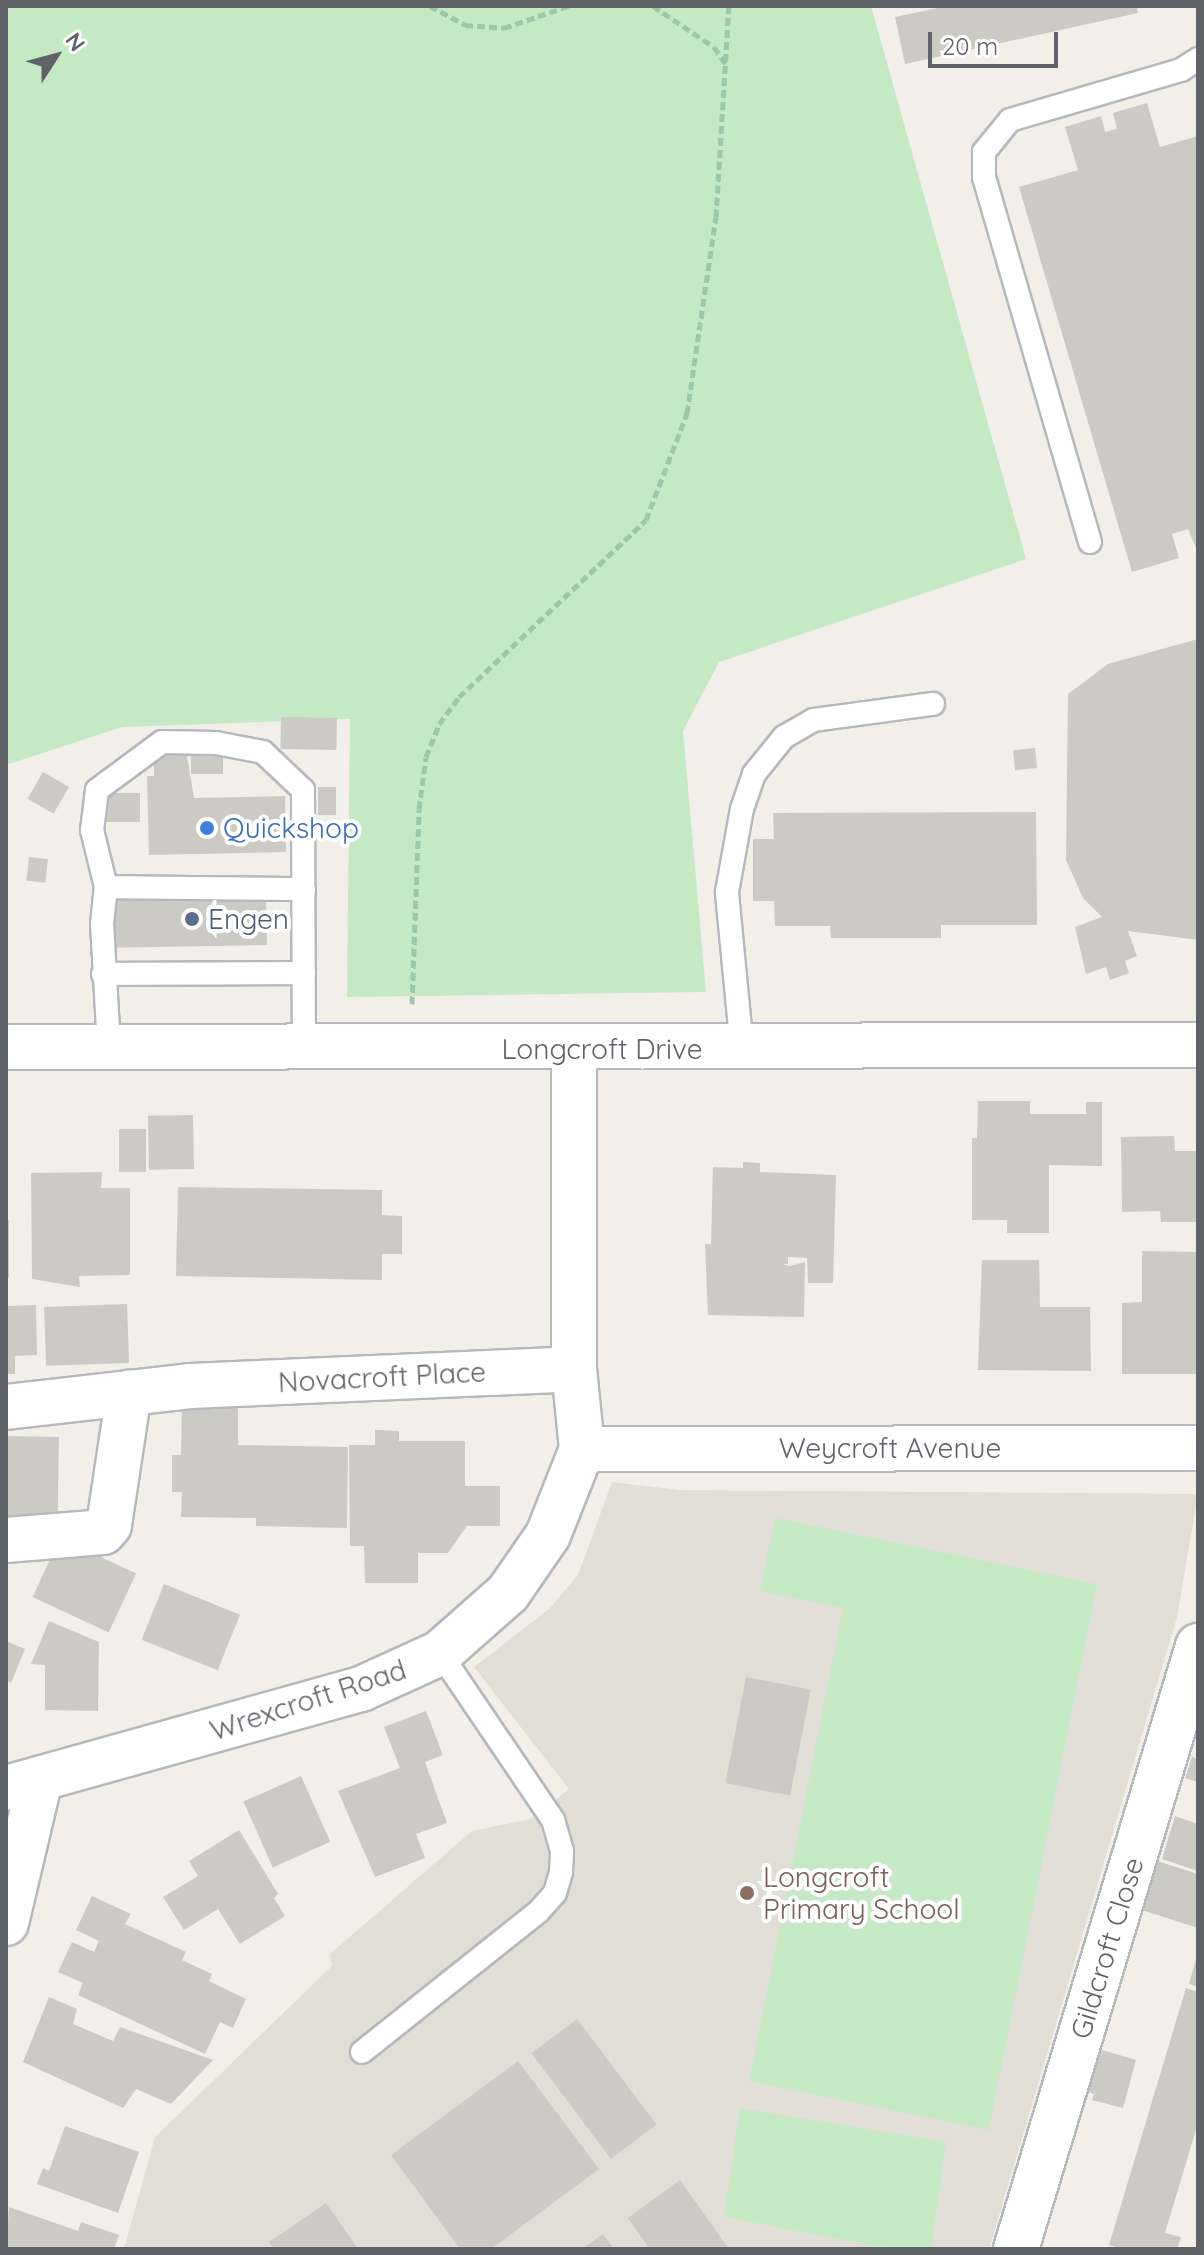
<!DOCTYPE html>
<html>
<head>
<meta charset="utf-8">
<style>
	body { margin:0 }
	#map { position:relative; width:1204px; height:2255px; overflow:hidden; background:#f1efe8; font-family:Quicksand,sans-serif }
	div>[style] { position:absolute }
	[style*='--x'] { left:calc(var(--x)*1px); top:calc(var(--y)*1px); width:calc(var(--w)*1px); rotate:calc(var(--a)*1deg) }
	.education>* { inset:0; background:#e1ded6 }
	.green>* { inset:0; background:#c5e8c5 }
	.building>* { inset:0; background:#cccac5; transform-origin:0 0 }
	.path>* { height:5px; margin-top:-2.5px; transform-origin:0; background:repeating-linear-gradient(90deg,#9cc7a9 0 8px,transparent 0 12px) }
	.roads { filter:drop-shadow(2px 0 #b5b8bc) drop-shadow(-2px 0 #b5b8bc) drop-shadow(0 2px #b5b8bc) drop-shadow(0 -2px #b5b8bc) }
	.lane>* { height:22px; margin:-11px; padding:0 11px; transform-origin:11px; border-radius:11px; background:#fff }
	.street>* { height:44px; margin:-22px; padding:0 22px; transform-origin:22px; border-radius:22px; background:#fff }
	.secondary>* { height:44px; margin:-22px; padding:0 22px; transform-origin:22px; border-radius:22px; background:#fff }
	.dots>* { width:22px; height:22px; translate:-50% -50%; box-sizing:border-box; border:4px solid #fff; border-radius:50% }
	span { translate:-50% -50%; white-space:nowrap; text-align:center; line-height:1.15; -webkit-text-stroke:8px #fff; paint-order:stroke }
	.shop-label { font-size:28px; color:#366cbe }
	.left { translate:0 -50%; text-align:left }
	.service-label { font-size:28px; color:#4e5e75 }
	.street-label { font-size:28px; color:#5f6368 }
	.education-label { font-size:28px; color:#785e54 }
	.frame { position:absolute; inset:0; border:8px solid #5f6368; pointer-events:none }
	.north { position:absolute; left:16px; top:16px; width:80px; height:80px; -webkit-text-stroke:6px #fff; paint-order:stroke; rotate:54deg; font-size:22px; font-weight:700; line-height:32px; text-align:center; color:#5f6368 }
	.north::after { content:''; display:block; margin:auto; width:28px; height:36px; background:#5f6368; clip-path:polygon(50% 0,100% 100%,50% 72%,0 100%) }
	.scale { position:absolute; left:928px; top:32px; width:130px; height:36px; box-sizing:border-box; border:4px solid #5f6368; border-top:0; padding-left:10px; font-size:24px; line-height:28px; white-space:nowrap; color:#5f6368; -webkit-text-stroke:6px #fff; paint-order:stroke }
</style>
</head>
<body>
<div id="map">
	<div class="education">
		<i style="clip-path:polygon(612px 1482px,679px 1490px,1198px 1494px,1177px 1617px,989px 2249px,124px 2249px,155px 2137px,332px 1966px,330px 1954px,472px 1831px,531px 1819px,569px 1789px,474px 1667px,549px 1609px,578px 1575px)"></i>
	</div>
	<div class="green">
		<i style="clip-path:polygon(6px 6px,871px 6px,1026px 559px,719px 662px,683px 731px,706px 992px,347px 997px,350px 719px,122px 727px,6px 765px)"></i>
		<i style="clip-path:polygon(775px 1518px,1097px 1584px,989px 2130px,749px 2081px,843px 1608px,760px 1591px)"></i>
		<i style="clip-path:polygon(740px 2108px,946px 2142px,931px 2249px,892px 2249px,724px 2217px)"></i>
	</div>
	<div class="building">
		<i style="clip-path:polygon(947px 6px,1137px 6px,1138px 13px,905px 64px,895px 17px)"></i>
		<i style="clip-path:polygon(1147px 103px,1160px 147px,1198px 136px,1198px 553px,1188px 529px,1172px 534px,1179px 558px,1132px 572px,1019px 187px,1078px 170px,1065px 127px,1101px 116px,1105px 132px,1117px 129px,1113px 113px)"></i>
		<i style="clip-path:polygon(1198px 639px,1198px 940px,1128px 931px,1137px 956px,1125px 961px,1129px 973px,1110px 980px,1106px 967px,1086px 974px,1075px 927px,1102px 917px,1083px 898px,1066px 860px,1068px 694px,1108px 664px)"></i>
		<i style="left:281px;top:717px;width:56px;height:32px;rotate:1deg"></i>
		<i style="left:1035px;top:748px;width:20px;height:22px;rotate:84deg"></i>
		<i style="clip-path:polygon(186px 750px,194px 798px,285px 796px,286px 852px,149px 855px,147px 776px,154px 776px,154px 751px)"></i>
		<i style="left:191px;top:750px;width:32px;height:24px"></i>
		<i style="left:43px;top:772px;width:30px;height:31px;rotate:30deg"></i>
		<i style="left:318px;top:787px;width:18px;height:28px"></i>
		<i style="left:140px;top:793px;width:29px;height:39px;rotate:90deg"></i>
		<i style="clip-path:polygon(1036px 812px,1037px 925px,941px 925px,941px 938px,831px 938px,830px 926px,775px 926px,774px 901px,753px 901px,753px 839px,774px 839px,773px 813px)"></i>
		<i style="left:29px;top:857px;width:19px;height:24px;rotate:6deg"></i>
		<i style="left:266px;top:892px;width:53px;height:156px;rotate:89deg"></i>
		<i style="clip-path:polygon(978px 1101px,1030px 1101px,1030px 1114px,1086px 1114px,1086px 1102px,1102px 1102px,1102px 1166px,1049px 1165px,1049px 1233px,1007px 1233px,1007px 1220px,972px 1220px,972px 1138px,977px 1138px)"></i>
		<i style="left:193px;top:1115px;width:54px;height:45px;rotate:89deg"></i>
		<i style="left:146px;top:1129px;width:43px;height:27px;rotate:90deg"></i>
		<i style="clip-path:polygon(1174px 1136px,1175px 1151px,1198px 1151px,1198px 1222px,1161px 1222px,1160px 1211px,1122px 1212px,1121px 1137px)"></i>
		<i style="clip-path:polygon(743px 1162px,760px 1163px,760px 1172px,836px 1175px,833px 1283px,808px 1283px,807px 1258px,788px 1257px,788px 1264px,782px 1264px,790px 1266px,805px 1262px,804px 1317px,708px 1315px,705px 1244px,711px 1244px,713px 1167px,743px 1168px)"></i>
		<i style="clip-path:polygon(102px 1172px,101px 1188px,130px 1188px,130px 1275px,79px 1276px,80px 1287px,32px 1279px,31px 1173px)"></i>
		<i style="clip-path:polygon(178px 1187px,382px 1190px,382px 1215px,402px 1216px,402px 1254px,382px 1254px,382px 1280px,176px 1276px)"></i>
		<i style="left:6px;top:1220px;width:3px;height:58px"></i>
		<i style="clip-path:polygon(1142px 1251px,1198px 1252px,1198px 1374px,1122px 1374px,1122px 1303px,1142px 1302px)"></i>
		<i style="clip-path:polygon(982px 1260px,1039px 1260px,1040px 1307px,1090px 1307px,1091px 1371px,978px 1370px)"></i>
		<i style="left:127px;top:1304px;width:59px;height:83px;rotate:88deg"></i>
		<i style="clip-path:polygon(36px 1305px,37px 1355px,15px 1356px,15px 1374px,6px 1374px,6px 1306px)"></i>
		<i style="clip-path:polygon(182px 1407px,238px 1408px,238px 1445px,348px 1447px,347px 1528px,256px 1526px,256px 1518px,181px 1517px,182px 1492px,172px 1492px,172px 1455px,181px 1455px)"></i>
		<i style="clip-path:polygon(375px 1430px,399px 1431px,399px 1441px,465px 1441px,465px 1486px,500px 1486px,500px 1526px,467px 1526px,448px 1553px,418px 1553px,418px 1583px,365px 1583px,364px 1546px,350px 1546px,349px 1445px,375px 1445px)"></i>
		<i style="left:6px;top:1436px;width:53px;height:83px;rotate:1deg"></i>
		<i style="left:60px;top:1538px;width:84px;height:65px;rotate:25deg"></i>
		<i style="left:164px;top:1584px;width:82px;height:60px;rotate:22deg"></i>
		<i style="clip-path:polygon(49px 1621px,99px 1642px,98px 1711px,45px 1710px,45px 1665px,31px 1664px)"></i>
		<i style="clip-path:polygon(6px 1641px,25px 1649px,11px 1683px,6px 1680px)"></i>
		<i style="left:746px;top:1677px;width:66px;height:108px;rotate:11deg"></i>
		<i style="clip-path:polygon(426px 1711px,443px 1755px,425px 1762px,447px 1823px,416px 1834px,425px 1858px,375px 1877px,338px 1791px,400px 1768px,384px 1727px)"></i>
		<i style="clip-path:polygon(1192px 1757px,1198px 1759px,1198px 1782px,1185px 1778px)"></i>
		<i style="left:301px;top:1776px;width:72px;height:63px;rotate:66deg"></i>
		<i style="clip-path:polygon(1175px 1816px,1198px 1824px,1198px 1871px,1162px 1859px)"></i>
		<i style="clip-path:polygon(239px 1830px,278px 1894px,274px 1898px,285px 1916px,240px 1944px,218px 1909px,184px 1930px,163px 1897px,198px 1876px,189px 1861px)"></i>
		<i style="clip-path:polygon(1157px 1861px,1198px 1874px,1198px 1928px,1142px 1910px)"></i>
		<i style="clip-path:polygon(92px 1896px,131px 1914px,125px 1924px,186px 1952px,182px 1960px,212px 1974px,209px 1981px,246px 1999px,233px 2028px,220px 2022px,205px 2054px,78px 1995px,83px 1983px,58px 1972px,72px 1942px,94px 1952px,99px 1941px,76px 1930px)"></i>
		<i style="clip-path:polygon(1197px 1956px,1198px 1956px,1198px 1987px,1189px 1984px)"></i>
		<i style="clip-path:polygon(1186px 1988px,1198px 1992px,1198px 2123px,1165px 2233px,1181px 2237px,1177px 2249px,1123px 2249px,1109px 2245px)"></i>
		<i style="clip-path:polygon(49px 1997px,77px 2009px,73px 2024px,113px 2041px,120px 2027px,213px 2060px,171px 2104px,136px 2089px,123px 2108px,23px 2062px)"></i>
		<i style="left:577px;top:2019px;width:132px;height:57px;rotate:53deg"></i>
		<i style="clip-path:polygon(1099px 2049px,1136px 2060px,1123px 2108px,1092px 2100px,1094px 2094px,1087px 2092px)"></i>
		<i style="clip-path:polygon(518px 2061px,599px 2169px,491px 2249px,460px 2249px,391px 2155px)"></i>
		<i style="clip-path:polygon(65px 2126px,139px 2152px,118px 2213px,37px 2184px,43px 2168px,49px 2171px)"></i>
		<i style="clip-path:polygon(680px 2180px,729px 2249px,650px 2249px,628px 2218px)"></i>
		<i style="clip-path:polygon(326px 2203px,358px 2249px,274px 2249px,269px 2242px)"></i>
		<i style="clip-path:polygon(9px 2207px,78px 2231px,81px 2222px,119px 2235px,114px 2249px,6px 2249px)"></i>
		<i style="clip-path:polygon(603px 2234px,614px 2249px,582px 2249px)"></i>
	</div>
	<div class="path">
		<i style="--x:430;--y:6;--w:40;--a:28"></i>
		<i style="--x:465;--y:25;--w:39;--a:4"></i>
		<i style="--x:504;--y:28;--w:68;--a:-19"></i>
		<i style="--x:653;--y:6;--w:73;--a:33.9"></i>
		<i style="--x:714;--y:47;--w:21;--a:55"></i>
		<i style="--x:412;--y:1004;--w:195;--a:-87.9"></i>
		<i style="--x:419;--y:809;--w:52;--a:-82.3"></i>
		<i style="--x:426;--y:757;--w:35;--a:-68"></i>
		<i style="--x:439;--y:724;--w:34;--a:-53"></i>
		<i style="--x:459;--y:697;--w:257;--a:-43.4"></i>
		<i style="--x:646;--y:520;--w:115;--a:-69"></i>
		<i style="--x:687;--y:413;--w:198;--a:-81.6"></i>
		<i style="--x:716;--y:217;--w:211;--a:-86.5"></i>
	</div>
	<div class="roads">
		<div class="lane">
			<i style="--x:1090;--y:542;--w:380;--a:-106.2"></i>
			<i style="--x:984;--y:177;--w:25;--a:-90"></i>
			<i style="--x:984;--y:152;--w:41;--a:-50.9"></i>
			<i style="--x:1010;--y:120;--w:178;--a:-16.3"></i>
			<i style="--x:1181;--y:70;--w:20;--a:-33"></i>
			<i style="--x:106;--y:887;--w:198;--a:0.6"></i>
			<i style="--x:103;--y:974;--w:201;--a:-0.3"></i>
			<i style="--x:109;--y:1048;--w:124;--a:-93.2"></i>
			<i style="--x:102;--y:924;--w:37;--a:-84"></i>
			<i style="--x:106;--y:887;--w:59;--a:-103.8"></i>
			<i style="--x:92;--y:830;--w:40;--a:-82.9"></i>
			<i style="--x:97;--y:790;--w:81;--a:-36.4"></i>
			<i style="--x:162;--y:742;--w:54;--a:1.1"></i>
			<i style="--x:216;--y:743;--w:48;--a:10.8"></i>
			<i style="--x:263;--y:752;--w:55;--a:43.5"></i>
			<i style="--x:303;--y:790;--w:258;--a:89.8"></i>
			<i style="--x:742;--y:1049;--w:158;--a:-95.5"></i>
			<i style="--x:727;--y:892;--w:84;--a:-79.8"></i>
			<i style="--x:742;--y:809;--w:37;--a:-71"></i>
			<i style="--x:754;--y:774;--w:48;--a:-51"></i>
			<i style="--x:784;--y:737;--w:34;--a:-30"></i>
			<i style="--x:814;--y:720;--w:120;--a:-7.7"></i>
			<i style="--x:362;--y:2052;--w:225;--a:-38.5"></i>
			<i style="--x:538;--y:1912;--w:25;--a:-48"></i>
			<i style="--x:555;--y:1893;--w:22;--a:-74"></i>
			<i style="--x:561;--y:1872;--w:21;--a:-87"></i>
			<i style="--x:562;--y:1851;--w:32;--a:-106"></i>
			<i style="--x:553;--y:1820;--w:202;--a:-124.1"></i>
		</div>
		<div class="street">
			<i style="--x:6;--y:1407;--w:185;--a:-6.5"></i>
			<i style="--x:190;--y:1386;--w:384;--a:-2.5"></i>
			<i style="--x:582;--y:1449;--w:616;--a:-0.09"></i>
			<i style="--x:6;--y:1540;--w:97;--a:-4.7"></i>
			<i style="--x:103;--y:1532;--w:9;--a:-49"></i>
			<i style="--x:109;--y:1525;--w:134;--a:-81.4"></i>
			<i style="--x:6;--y:1788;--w:369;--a:-15.6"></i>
			<i style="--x:361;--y:1689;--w:87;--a:-24.5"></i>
			<i style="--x:440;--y:1653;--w:91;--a:-41.4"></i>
			<i style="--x:508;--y:1593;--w:70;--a:-55.4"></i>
			<i style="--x:548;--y:1535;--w:92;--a:-68.4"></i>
			<i style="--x:582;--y:1449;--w:80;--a:-95.7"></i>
			<i style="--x:574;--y:1369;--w:320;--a:-90"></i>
			<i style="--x:6;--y:1923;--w:148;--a:-76.7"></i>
			<i style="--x:1016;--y:2249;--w:630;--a:-73.2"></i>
		</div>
		<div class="secondary">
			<i style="--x:6;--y:1047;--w:1192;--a:-0.1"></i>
		</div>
	</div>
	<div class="dots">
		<i style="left:207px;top:828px;background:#3f7fe0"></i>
		<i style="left:192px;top:919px;background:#5c6f8a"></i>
		<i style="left:747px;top:1893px;background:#8d6e63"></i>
	</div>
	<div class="shop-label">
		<span class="left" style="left:223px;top:828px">Quickshop</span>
	</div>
	<div class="service-label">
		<span class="left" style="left:208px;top:919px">Engen</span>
	</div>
	<div class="street-label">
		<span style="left:602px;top:1049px">Longcroft Drive</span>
		<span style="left:382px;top:1377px;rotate:-3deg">Novacroft Place</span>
		<span style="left:890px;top:1448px">Weycroft Avenue</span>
		<span style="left:308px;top:1700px;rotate:-18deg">Wrexcroft Road</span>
		<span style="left:1107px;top:1948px;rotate:-73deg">Gildcroft Close</span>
	</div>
	<div class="education-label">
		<span class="left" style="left:763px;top:1893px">Longcroft<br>Primary School</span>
	</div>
	<div class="frame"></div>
	<div class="north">N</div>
	<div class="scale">20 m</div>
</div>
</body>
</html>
